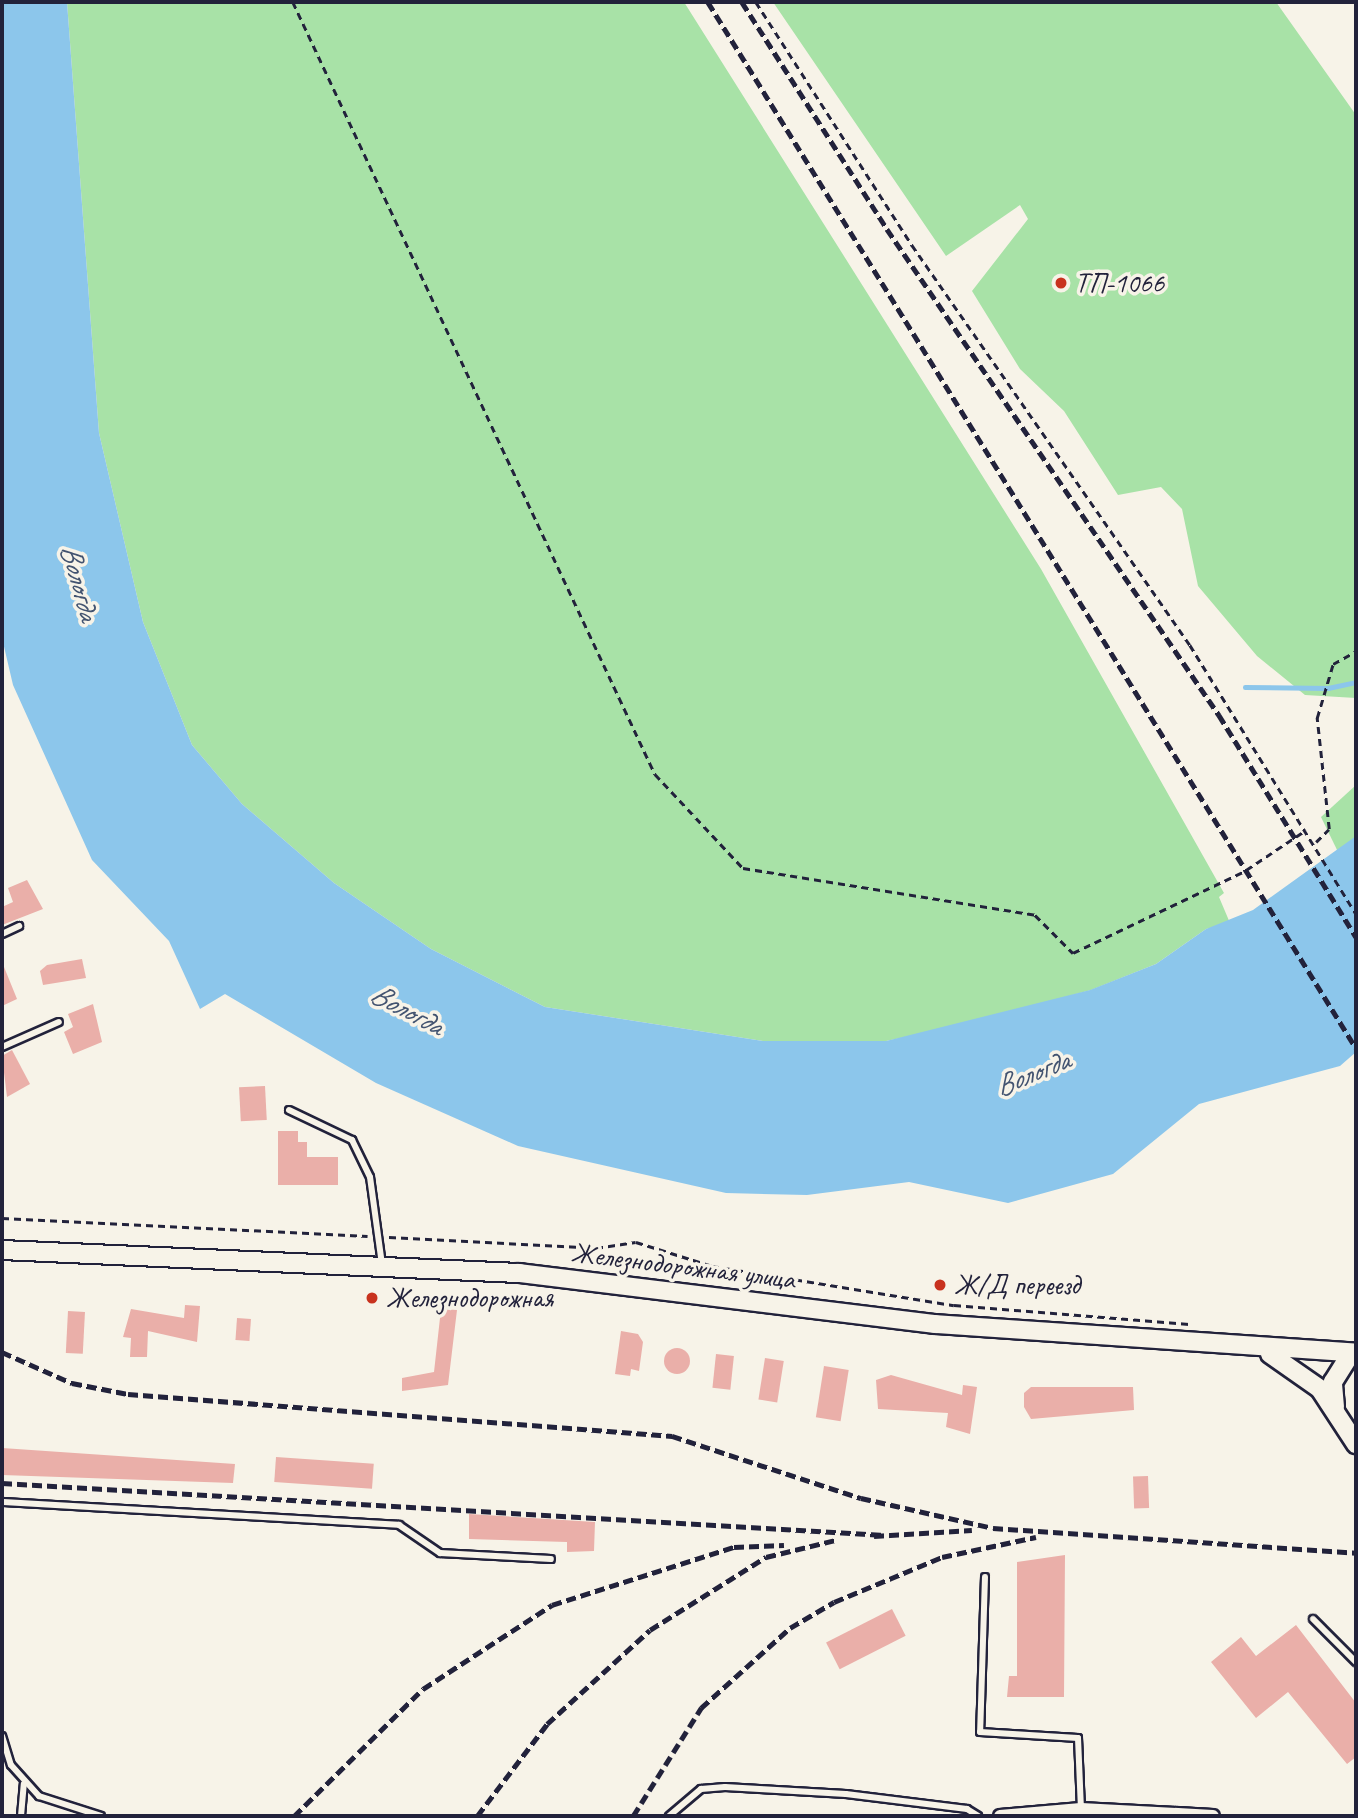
<!DOCTYPE html>
<html>
<head>
<meta charset="utf-8">
<style>
	body { margin:0 }
	#map { position:relative; width:1358px; height:1818px; overflow:hidden; background:#f7f3e8; font-family:Caveat,sans-serif }
	div>[style] { position:absolute }
	[style*='--x'] { left:calc(var(--x)*1px); top:calc(var(--y)*1px); width:calc(var(--w)*1px); rotate:calc(var(--a)*1deg) }
	.green>* { inset:0; background:#a8e2a7 }
	.water>* { inset:0; background:#8cc6eb }
	.stream>* { height:4.5px; margin:-2.25px; padding:0 2.25px; transform-origin:2.25px; border-radius:2.25px; background:#8cc6eb }
	.building>* { inset:0; background:#eaafa9; transform-origin:0 0 }
	.round { border-radius:50% }
	.path>* { height:2.5px; margin-top:-1.25px; transform-origin:0; background:repeating-linear-gradient(90deg,#22223b 0 7px,transparent 0 12px) }
	.roads { filter:drop-shadow(2px 0 #22223b) drop-shadow(-2px 0 #22223b) drop-shadow(0 2px #22223b) drop-shadow(0 -2px #22223b) }
	.lane>* { height:6px; margin:-3px; padding:0 3px; transform-origin:3px; border-radius:3px; background:#f7f3e8 }
	.street>* { height:12px; margin:-6px; padding:0 6px; transform-origin:6px; border-radius:6px; background:#f7f3e8 }
	.secondary>* { height:18px; margin:-9px; padding:0 9px; transform-origin:9px; border-radius:9px; background:#f7f3e8 }
	.rail>* { height:4.5px; margin-top:-2.25px; transform-origin:0; background:repeating-linear-gradient(90deg,#22223b 0 10px,transparent 0 15px) }
	.dots>* { width:19px; height:19px; translate:-50% -50%; box-sizing:border-box; border:4px solid #f7f3e8; border-radius:50% }
	span { translate:-50% -50%; white-space:nowrap; text-align:center; line-height:1.15; -webkit-text-stroke:7px #f7f3e8; paint-order:stroke }
	.poi-label { font-size:28px; color:#22223b }
	.left { translate:0 -50%; text-align:left }
	.street-label { font-size:28px; color:#22223b }
	.water-label { font-size:30px; color:#425370; font-style:italic }
	.frame { position:absolute; inset:0; border:4px solid #22223b; pointer-events:none }
</style>
</head>
<body>
<div id="map">
	<div class="green">
		<i style="clip-path:polygon(67px 2px,684px 2px,1041px 569px,1224px 893px,1219px 897px,1230px 923px,1206px 929px,1156px 964px,1091px 990px,958px 1026px,886px 1041px,763px 1041px,545px 1007px,431px 949px,334px 883px,242px 804px,192px 745px,143px 622px,99px 433px)"></i>
		<i style="clip-path:polygon(773px 2px,1276px 2px,1356px 115px,1356px 698px,1305px 695px,1257px 656px,1198px 586px,1182px 509px,1161px 487px,1118px 495px,1064px 411px,1020px 369px,972px 291px,1028px 219px,1020px 205px,946px 256px)"></i>
		<i style="clip-path:polygon(1356px 785px,1356px 836px,1339px 854px,1321px 817px)"></i>
	</div>
	<div class="water">
		<i style="clip-path:polygon(2px 2px,67px 2px,99px 433px,143px 622px,192px 745px,242px 804px,334px 883px,431px 949px,545px 1007px,763px 1041px,886px 1041px,1090px 990px,1156px 964px,1206px 929px,1253px 910px,1356px 836px,1356px 1052px,1340px 1066px,1199px 1104px,1113px 1174px,1008px 1203px,909px 1182px,807px 1195px,726px 1193px,518px 1146px,376px 1083px,225px 994px,200px 1009px,169px 941px,92px 860px,13px 685px,2px 638px)"></i>
	</div>
	<div class="stream">
		<i style="--x:1245;--y:687;--w:83;--a:0.7"></i>
		<i style="--x:1328;--y:688;--w:29;--a:-12"></i>
	</div>
	<div class="building">
		<i style="clip-path:polygon(27px 880px,43px 909px,2px 925px,2px 907px,13px 902px,8px 888px)"></i>
		<i style="clip-path:polygon(82px 959px,86px 978px,43px 985px,40px 971px,47px 965px)"></i>
		<i style="clip-path:polygon(2px 962px,17px 999px,2px 1006px)"></i>
		<i style="clip-path:polygon(93px 1004px,102px 1042px,73px 1054px,64px 1032px,73px 1027px,68px 1014px)"></i>
		<i style="clip-path:polygon(12px 1050px,30px 1084px,7px 1097px,2px 1056px)"></i>
		<i style="left:265px;top:1086px;width:34px;height:26px;rotate:87deg"></i>
		<i style="clip-path:polygon(278px 1131px,298px 1131px,298px 1142px,307px 1142px,307px 1157px,338px 1157px,338px 1185px,278px 1185px)"></i>
		<i style="clip-path:polygon(185px 1305px,200px 1306px,197px 1342px,148px 1331px,147px 1357px,130px 1357px,131px 1338px,123px 1337px,131px 1309px,184px 1318px)"></i>
		<i style="clip-path:polygon(441px 1309px,457px 1310px,448px 1385px,402px 1391px,402px 1378px,434px 1372px)"></i>
		<i style="left:68px;top:1311px;width:17px;height:42px;rotate:3deg"></i>
		<i style="left:237px;top:1318px;width:14px;height:22px;rotate:4deg"></i>
		<i style="clip-path:polygon(621px 1331px,638px 1334px,643px 1342px,639px 1371px,631px 1369px,630px 1376px,615px 1374px)"></i>
		<i class="round" style="left:664px;top:1348px;width:26px;height:26px"></i>
		<i style="left:716px;top:1354px;width:18px;height:34px;rotate:6deg"></i>
		<i style="left:765px;top:1358px;width:19px;height:42px;rotate:9deg"></i>
		<i style="left:824px;top:1366px;width:25px;height:52px;rotate:9deg"></i>
		<i style="clip-path:polygon(891px 1375px,962px 1395px,963px 1385px,977px 1387px,970px 1434px,946px 1427px,948px 1413px,878px 1409px,876px 1380px)"></i>
		<i style="clip-path:polygon(1031px 1387px,1133px 1387px,1134px 1410px,1031px 1419px,1024px 1407px,1024px 1393px)"></i>
		<i style="clip-path:polygon(2px 1448px,235px 1464px,233px 1483px,2px 1475px)"></i>
		<i style="left:276px;top:1457px;width:98px;height:25px;rotate:4deg"></i>
		<i style="left:1148px;top:1476px;width:32px;height:15px;rotate:88deg"></i>
		<i style="clip-path:polygon(469px 1514px,595px 1522px,594px 1551px,567px 1552px,567px 1542px,469px 1539px)"></i>
		<i style="clip-path:polygon(1065px 1555px,1064px 1697px,1007px 1697px,1009px 1676px,1017px 1676px,1017px 1562px)"></i>
		<i style="left:892px;top:1609px;width:30px;height:74px;rotate:63deg"></i>
		<i style="clip-path:polygon(1296px 1625px,1356px 1703px,1356px 1757px,1347px 1764px,1288px 1692px,1256px 1718px,1211px 1662px,1241px 1637px,1256px 1656px)"></i>
	</div>
	<div class="path">
		<i style="--x:293;--y:2;--w:853;--a:64.88"></i>
		<i style="--x:655;--y:774;--w:129;--a:46.9"></i>
		<i style="--x:743;--y:868;--w:296;--a:9.1"></i>
		<i style="--x:1035;--y:915;--w:54;--a:45"></i>
		<i style="--x:1073;--y:953;--w:193;--a:-25.5"></i>
		<i style="--x:756;--y:2;--w:289;--a:57.3"></i>
		<i style="--x:912;--y:245;--w:487;--a:55.2"></i>
		<i style="--x:1190;--y:645;--w:316;--a:58.3"></i>
		<i style="--x:1316;--y:842;--w:18;--a:-45"></i>
		<i style="--x:1329;--y:829;--w:112;--a:-96.2"></i>
		<i style="--x:1317;--y:718;--w:56;--a:-73.5"></i>
		<i style="--x:1333;--y:664;--w:26;--a:-29"></i>
		<i style="--x:1246;--y:870;--w:72;--a:-33.7"></i>
		<i style="--x:2;--y:1218;--w:366;--a:2.8"></i>
		<i style="--x:389;--y:1237;--w:207;--a:3"></i>
		<i style="--x:596;--y:1248;--w:40;--a:-8.5"></i>
		<i style="--x:636;--y:1242;--w:80;--a:17.5"></i>
		<i style="--x:712;--y:1266;--w:245;--a:9.2"></i>
		<i style="--x:954;--y:1305;--w:239;--a:4.6"></i>
	</div>
	<div class="roads">
		<div class="lane">
			<i style="--x:2;--y:934;--w:19;--a:-25"></i>
			<i style="--x:2;--y:1047;--w:62;--a:-23.7"></i>
			<i style="--x:289;--y:1110;--w:70;--a:25.5"></i>
			<i style="--x:352;--y:1140;--w:41;--a:64.1"></i>
			<i style="--x:370;--y:1177;--w:89;--a:82.2"></i>
			<i style="--x:2;--y:1502;--w:398;--a:3.3"></i>
			<i style="--x:399;--y:1525;--w:50;--a:34.3"></i>
			<i style="--x:440;--y:1553;--w:111;--a:3.1"></i>
			<i style="--x:985;--y:1577;--w:155;--a:91.8"></i>
			<i style="--x:980;--y:1732;--w:98;--a:3.5"></i>
			<i style="--x:1078;--y:1738;--w:71;--a:87.6"></i>
			<i style="--x:1313;--y:1619;--w:61;--a:45"></i>
			<i style="--x:2;--y:1736;--w:30;--a:73"></i>
			<i style="--x:11;--y:1765;--w:42;--a:47.9"></i>
			<i style="--x:39;--y:1796;--w:65;--a:17.9"></i>
			<i style="--x:21;--y:1816;--w:32;--a:-85"></i>
			<i style="--x:669;--y:1816;--w:42;--a:-40.2"></i>
			<i style="--x:701;--y:1789;--w:24;--a:-5"></i>
			<i style="--x:725;--y:1787;--w:121;--a:3.3"></i>
			<i style="--x:846;--y:1794;--w:122;--a:7.1"></i>
			<i style="--x:967;--y:1809;--w:13;--a:32"></i>
		</div>
		<div class="street">
			<i style="--x:1000;--y:1816;--w:81;--a:-4.9"></i>
			<i style="--x:1081;--y:1809;--w:132;--a:3"></i>
		</div>
		<div class="secondary">
			<i style="--x:2;--y:1250;--w:518;--a:2.55"></i>
			<i style="--x:519;--y:1273;--w:419;--a:7"></i>
			<i style="--x:935;--y:1324;--w:422;--a:3.9"></i>
			<i style="--x:1270;--y:1354;--w:61;--a:35"></i>
			<i style="--x:1320;--y:1389;--w:66;--a:56.8"></i>
			<i style="--x:1335;--y:1407;--w:25;--a:-95"></i>
			<i style="--x:1333;--y:1382;--w:34;--a:-58"></i>
		</div>
	</div>
	<div class="rail">
		<i style="--x:708;--y:2;--w:1230;--a:58.22"></i>
		<i style="--x:742;--y:2;--w:269;--a:57.4"></i>
		<i style="--x:887;--y:229;--w:589;--a:55.66"></i>
		<i style="--x:1219;--y:715;--w:261;--a:58.3"></i>
		<i style="--x:2;--y:1352;--w:77;--a:23.9"></i>
		<i style="--x:72;--y:1383;--w:57;--a:11.1"></i>
		<i style="--x:128;--y:1394;--w:546;--a:4.41"></i>
		<i style="--x:672;--y:1436;--w:199;--a:18.2"></i>
		<i style="--x:861;--y:1498;--w:135;--a:12.8"></i>
		<i style="--x:993;--y:1528;--w:364;--a:3.9"></i>
		<i style="--x:2;--y:1483;--w:884;--a:3.37"></i>
		<i style="--x:874;--y:1536;--w:98;--a:-3.5"></i>
		<i style="--x:294;--y:1816;--w:181;--a:-44.6"></i>
		<i style="--x:423;--y:1689;--w:154;--a:-33.1"></i>
		<i style="--x:552;--y:1605;--w:191;--a:-17.7"></i>
		<i style="--x:734;--y:1547;--w:50;--a:-2.3"></i>
		<i style="--x:477;--y:1816;--w:116;--a:-52.7"></i>
		<i style="--x:547;--y:1724;--w:139;--a:-42.4"></i>
		<i style="--x:650;--y:1630;--w:137;--a:-32.2"></i>
		<i style="--x:766;--y:1557;--w:72;--a:-13.7"></i>
		<i style="--x:633;--y:1816;--w:128;--a:-57.8"></i>
		<i style="--x:701;--y:1708;--w:120;--a:-42"></i>
		<i style="--x:790;--y:1628;--w:51;--a:-30.6"></i>
		<i style="--x:834;--y:1602;--w:117;--a:-22.6"></i>
		<i style="--x:942;--y:1557;--w:96;--a:-12"></i>
	</div>
	<div class="dots">
		<i style="left:1061px;top:283px;background:#c8321e"></i>
		<i style="left:940px;top:1285px;background:#c8321e"></i>
		<i style="left:372px;top:1298px;background:#c8321e"></i>
	</div>
	<div class="poi-label">
		<span class="left" style="left:1075px;top:283px">ТП-1066</span>
		<span class="left" style="left:954px;top:1285px">Ж/Д переезд</span>
		<span class="left" style="left:386px;top:1298px">Железнодорожная</span>
	</div>
	<div class="street-label">
		<span style="left:683px;top:1266px;rotate:7deg">Железнодорожная улица</span>
	</div>
	<div class="water-label">
		<span style="left:80px;top:582px;rotate:75deg">Вологда</span>
		<span style="left:407px;top:1009px;rotate:28deg">Вологда</span>
		<span style="left:1032px;top:1073px;rotate:-22deg">Вологда</span>
	</div>
	<div class="frame"></div>
</div>
</body>
</html>
